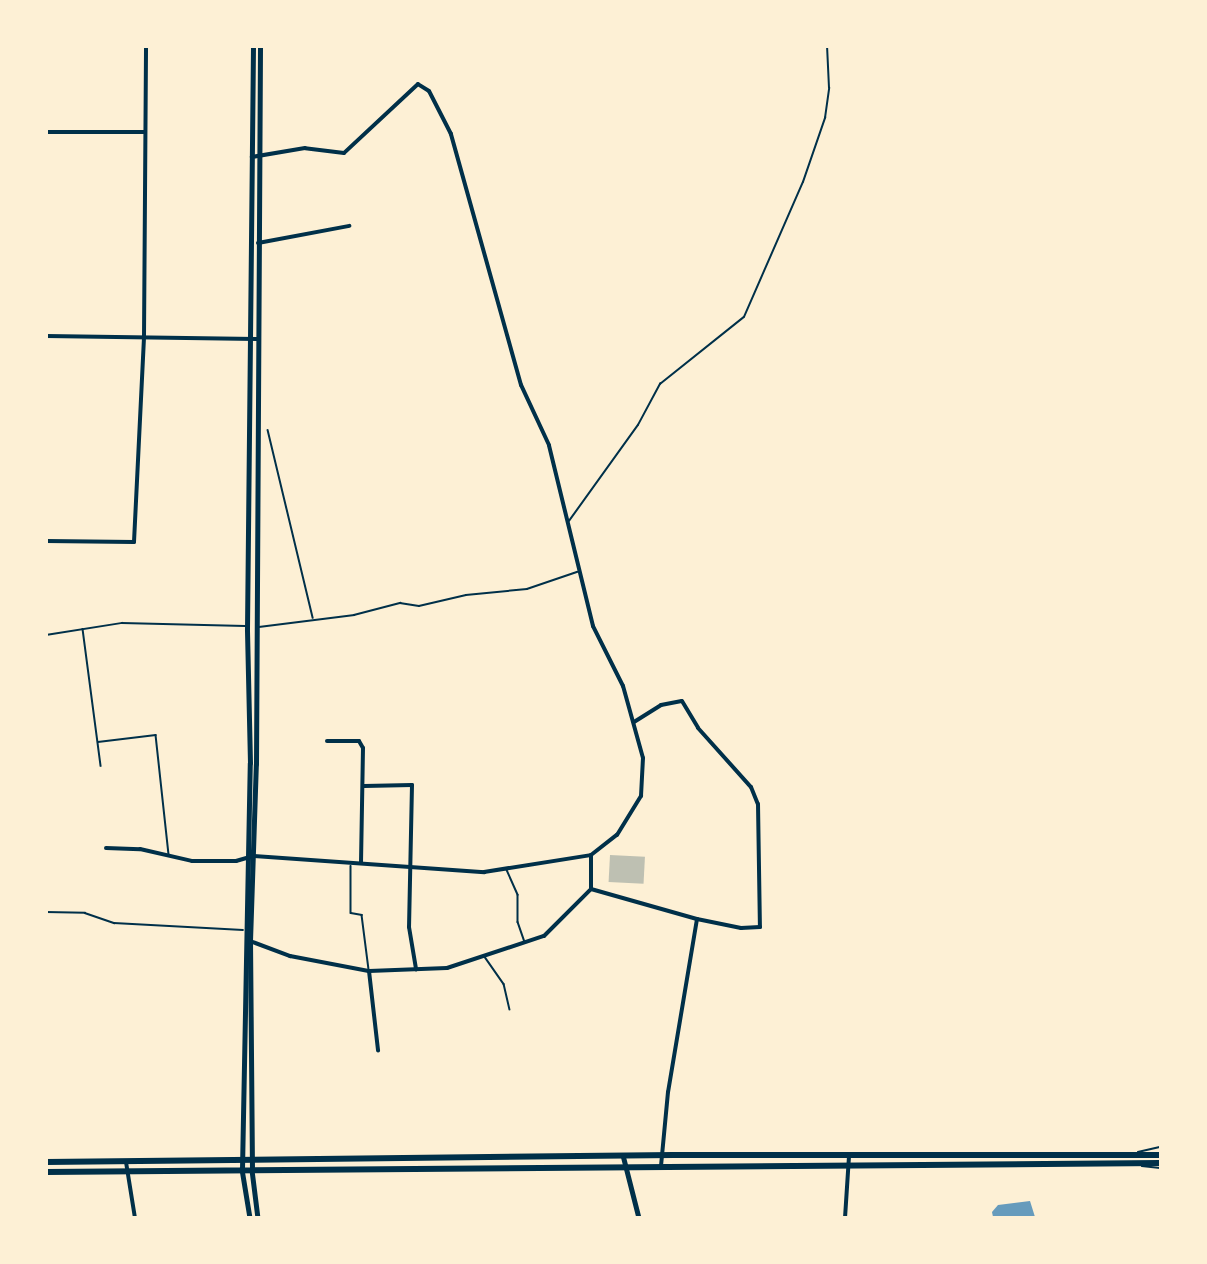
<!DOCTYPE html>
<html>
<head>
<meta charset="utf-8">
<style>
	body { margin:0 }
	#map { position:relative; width:1207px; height:1264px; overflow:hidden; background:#fdf0d5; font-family:Raleway,sans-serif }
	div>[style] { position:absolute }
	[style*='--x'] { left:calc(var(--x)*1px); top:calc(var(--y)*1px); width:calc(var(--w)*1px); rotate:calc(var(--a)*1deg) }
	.water>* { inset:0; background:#669bbc }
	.building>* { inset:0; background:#bec0b2; transform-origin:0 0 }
	.service>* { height:1.5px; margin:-0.75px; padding:0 0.75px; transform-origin:0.75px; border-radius:0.75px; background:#003049 }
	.minor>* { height:4px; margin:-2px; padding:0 2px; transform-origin:2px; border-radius:2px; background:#003049 }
	.tertiary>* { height:4.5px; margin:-2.25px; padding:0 2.25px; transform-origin:2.25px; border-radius:2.25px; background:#003049 }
	.secondary>* { height:5px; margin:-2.5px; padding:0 2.5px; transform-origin:2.5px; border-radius:2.5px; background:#003049 }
	.primary>* { height:6px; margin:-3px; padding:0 3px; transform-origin:3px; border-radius:3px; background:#003049 }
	span { translate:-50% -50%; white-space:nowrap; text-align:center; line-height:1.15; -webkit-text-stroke:4.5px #fdf0d5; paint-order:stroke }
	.frame { position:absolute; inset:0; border:48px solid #fdf0d5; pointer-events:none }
</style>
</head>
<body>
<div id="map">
	<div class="water">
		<i style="clip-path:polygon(1030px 1201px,1035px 1217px,993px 1217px,992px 1212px,998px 1205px)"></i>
	</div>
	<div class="building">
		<i style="left:610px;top:855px;width:35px;height:27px;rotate:3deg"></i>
	</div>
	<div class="service">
		<i style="--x:268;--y:430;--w:193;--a:76.5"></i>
		<i style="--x:569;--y:521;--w:118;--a:-54.3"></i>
		<i style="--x:638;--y:425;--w:47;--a:-61.8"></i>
		<i style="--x:660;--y:384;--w:107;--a:-38.6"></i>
		<i style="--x:744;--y:317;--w:147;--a:-66.4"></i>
		<i style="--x:803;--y:182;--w:68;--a:-71"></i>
		<i style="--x:825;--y:118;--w:30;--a:-82"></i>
		<i style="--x:829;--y:88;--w:42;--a:-92.7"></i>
		<i style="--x:259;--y:627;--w:96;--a:-7.2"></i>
		<i style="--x:354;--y:615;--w:48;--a:-14.6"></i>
		<i style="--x:400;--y:603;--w:19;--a:9"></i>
		<i style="--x:419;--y:606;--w:48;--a:-13.2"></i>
		<i style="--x:466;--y:595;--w:61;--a:-5.6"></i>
		<i style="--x:527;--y:589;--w:53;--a:-18.8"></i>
		<i style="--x:83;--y:629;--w:138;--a:82.5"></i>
		<i style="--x:46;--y:635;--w:77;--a:-9"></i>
		<i style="--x:122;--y:623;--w:123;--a:1.4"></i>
		<i style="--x:98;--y:742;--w:58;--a:-6.9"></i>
		<i style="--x:156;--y:735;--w:121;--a:83.8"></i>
		<i style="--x:351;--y:866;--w:47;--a:90"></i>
		<i style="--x:351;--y:913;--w:11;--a:10"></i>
		<i style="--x:362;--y:915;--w:55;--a:82.7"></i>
		<i style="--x:507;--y:870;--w:27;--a:66"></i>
		<i style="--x:518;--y:895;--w:27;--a:90"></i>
		<i style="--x:518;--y:922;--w:21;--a:71"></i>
		<i style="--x:46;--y:912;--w:39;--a:1"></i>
		<i style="--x:85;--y:913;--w:31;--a:19"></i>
		<i style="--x:114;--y:923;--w:129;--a:3.1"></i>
		<i style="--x:485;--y:957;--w:33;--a:55"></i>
		<i style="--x:504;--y:984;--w:26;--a:77"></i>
		<i style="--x:1138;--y:1152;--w:23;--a:-13"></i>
		<i style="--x:1142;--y:1166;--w:18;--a:6"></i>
	</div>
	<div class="minor">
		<i style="--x:46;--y:132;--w:99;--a:0"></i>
		<i style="--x:258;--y:243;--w:93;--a:-10.6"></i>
		<i style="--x:46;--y:336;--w:211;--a:0.8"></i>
		<i style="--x:46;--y:541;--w:88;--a:0.7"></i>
		<i style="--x:134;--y:542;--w:205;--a:-87.2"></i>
		<i style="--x:144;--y:337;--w:291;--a:-89.6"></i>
		<i style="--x:634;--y:722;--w:32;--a:-32"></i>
		<i style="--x:661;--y:705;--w:21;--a:-11"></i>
		<i style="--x:682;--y:701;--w:31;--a:59"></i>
		<i style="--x:698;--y:728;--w:79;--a:48.1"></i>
		<i style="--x:751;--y:787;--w:18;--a:68"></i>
		<i style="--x:758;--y:804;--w:123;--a:89.1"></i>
		<i style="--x:760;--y:927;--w:19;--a:177"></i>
		<i style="--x:741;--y:928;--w:45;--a:-168.4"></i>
		<i style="--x:327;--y:741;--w:32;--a:0"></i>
		<i style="--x:359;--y:741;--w:8;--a:60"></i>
		<i style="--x:363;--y:748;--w:115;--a:91"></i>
		<i style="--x:364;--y:786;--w:48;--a:-1.2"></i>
		<i style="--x:412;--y:785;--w:142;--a:91.2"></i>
		<i style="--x:409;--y:927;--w:43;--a:80.5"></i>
		<i style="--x:106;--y:848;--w:34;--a:2"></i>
		<i style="--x:140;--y:849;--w:53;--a:13"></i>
		<i style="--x:192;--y:861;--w:44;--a:0"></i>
		<i style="--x:236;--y:861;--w:18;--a:-16"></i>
		<i style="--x:253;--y:856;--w:232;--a:4"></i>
		<i style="--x:484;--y:872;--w:108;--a:-9"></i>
		<i style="--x:591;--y:855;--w:33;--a:-38"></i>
		<i style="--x:617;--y:835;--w:46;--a:-58.4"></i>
		<i style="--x:641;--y:796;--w:38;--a:-87"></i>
		<i style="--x:643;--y:758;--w:75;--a:-105.5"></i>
		<i style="--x:623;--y:686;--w:67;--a:-116.6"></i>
		<i style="--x:593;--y:626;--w:186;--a:-103.7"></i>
		<i style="--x:549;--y:445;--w:66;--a:-115"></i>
		<i style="--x:521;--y:385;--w:261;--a:-105.6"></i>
		<i style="--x:451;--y:134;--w:48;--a:-117.1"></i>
		<i style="--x:429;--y:91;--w:13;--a:-148"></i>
		<i style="--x:418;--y:84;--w:101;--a:137"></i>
		<i style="--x:344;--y:153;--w:39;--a:-173"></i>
		<i style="--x:305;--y:148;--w:54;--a:170.4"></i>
		<i style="--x:591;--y:855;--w:34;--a:90"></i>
		<i style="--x:591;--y:889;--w:110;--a:15.8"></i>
		<i style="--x:697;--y:919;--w:175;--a:99.5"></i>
		<i style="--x:668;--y:1092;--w:74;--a:95.4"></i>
		<i style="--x:250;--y:941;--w:43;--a:20.6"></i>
		<i style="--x:290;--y:956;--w:80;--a:10.8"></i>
		<i style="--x:369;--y:971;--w:78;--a:-2.2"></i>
		<i style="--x:447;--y:968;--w:102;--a:-18.3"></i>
		<i style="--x:544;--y:936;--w:66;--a:-45"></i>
		<i style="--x:369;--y:971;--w:80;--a:83.5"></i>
		<i style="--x:126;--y:1162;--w:57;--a:80.9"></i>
		<i style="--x:845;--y:1218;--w:62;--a:-86.3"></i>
	</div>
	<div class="tertiary">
		<i style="--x:623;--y:1155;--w:65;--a:75.7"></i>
		<i style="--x:242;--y:1169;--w:50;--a:80.7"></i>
		<i style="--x:252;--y:1170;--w:48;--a:82.9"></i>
	</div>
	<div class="secondary">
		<i style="--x:242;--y:1169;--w:406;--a:-88.9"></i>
		<i style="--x:250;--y:763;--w:134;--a:-91.3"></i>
		<i style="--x:247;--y:629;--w:583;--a:-89.41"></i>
		<i style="--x:252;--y:1169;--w:228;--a:-90.5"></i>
		<i style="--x:250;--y:941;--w:177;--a:-88.1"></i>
		<i style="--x:256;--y:764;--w:718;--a:-89.68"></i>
	</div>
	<div class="primary">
		<i style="--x:46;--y:1162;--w:627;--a:-0.64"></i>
		<i style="--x:673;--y:1155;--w:487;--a:0"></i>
		<i style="--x:46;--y:1172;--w:1114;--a:-0.46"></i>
	</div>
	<div class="frame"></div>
</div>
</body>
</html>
